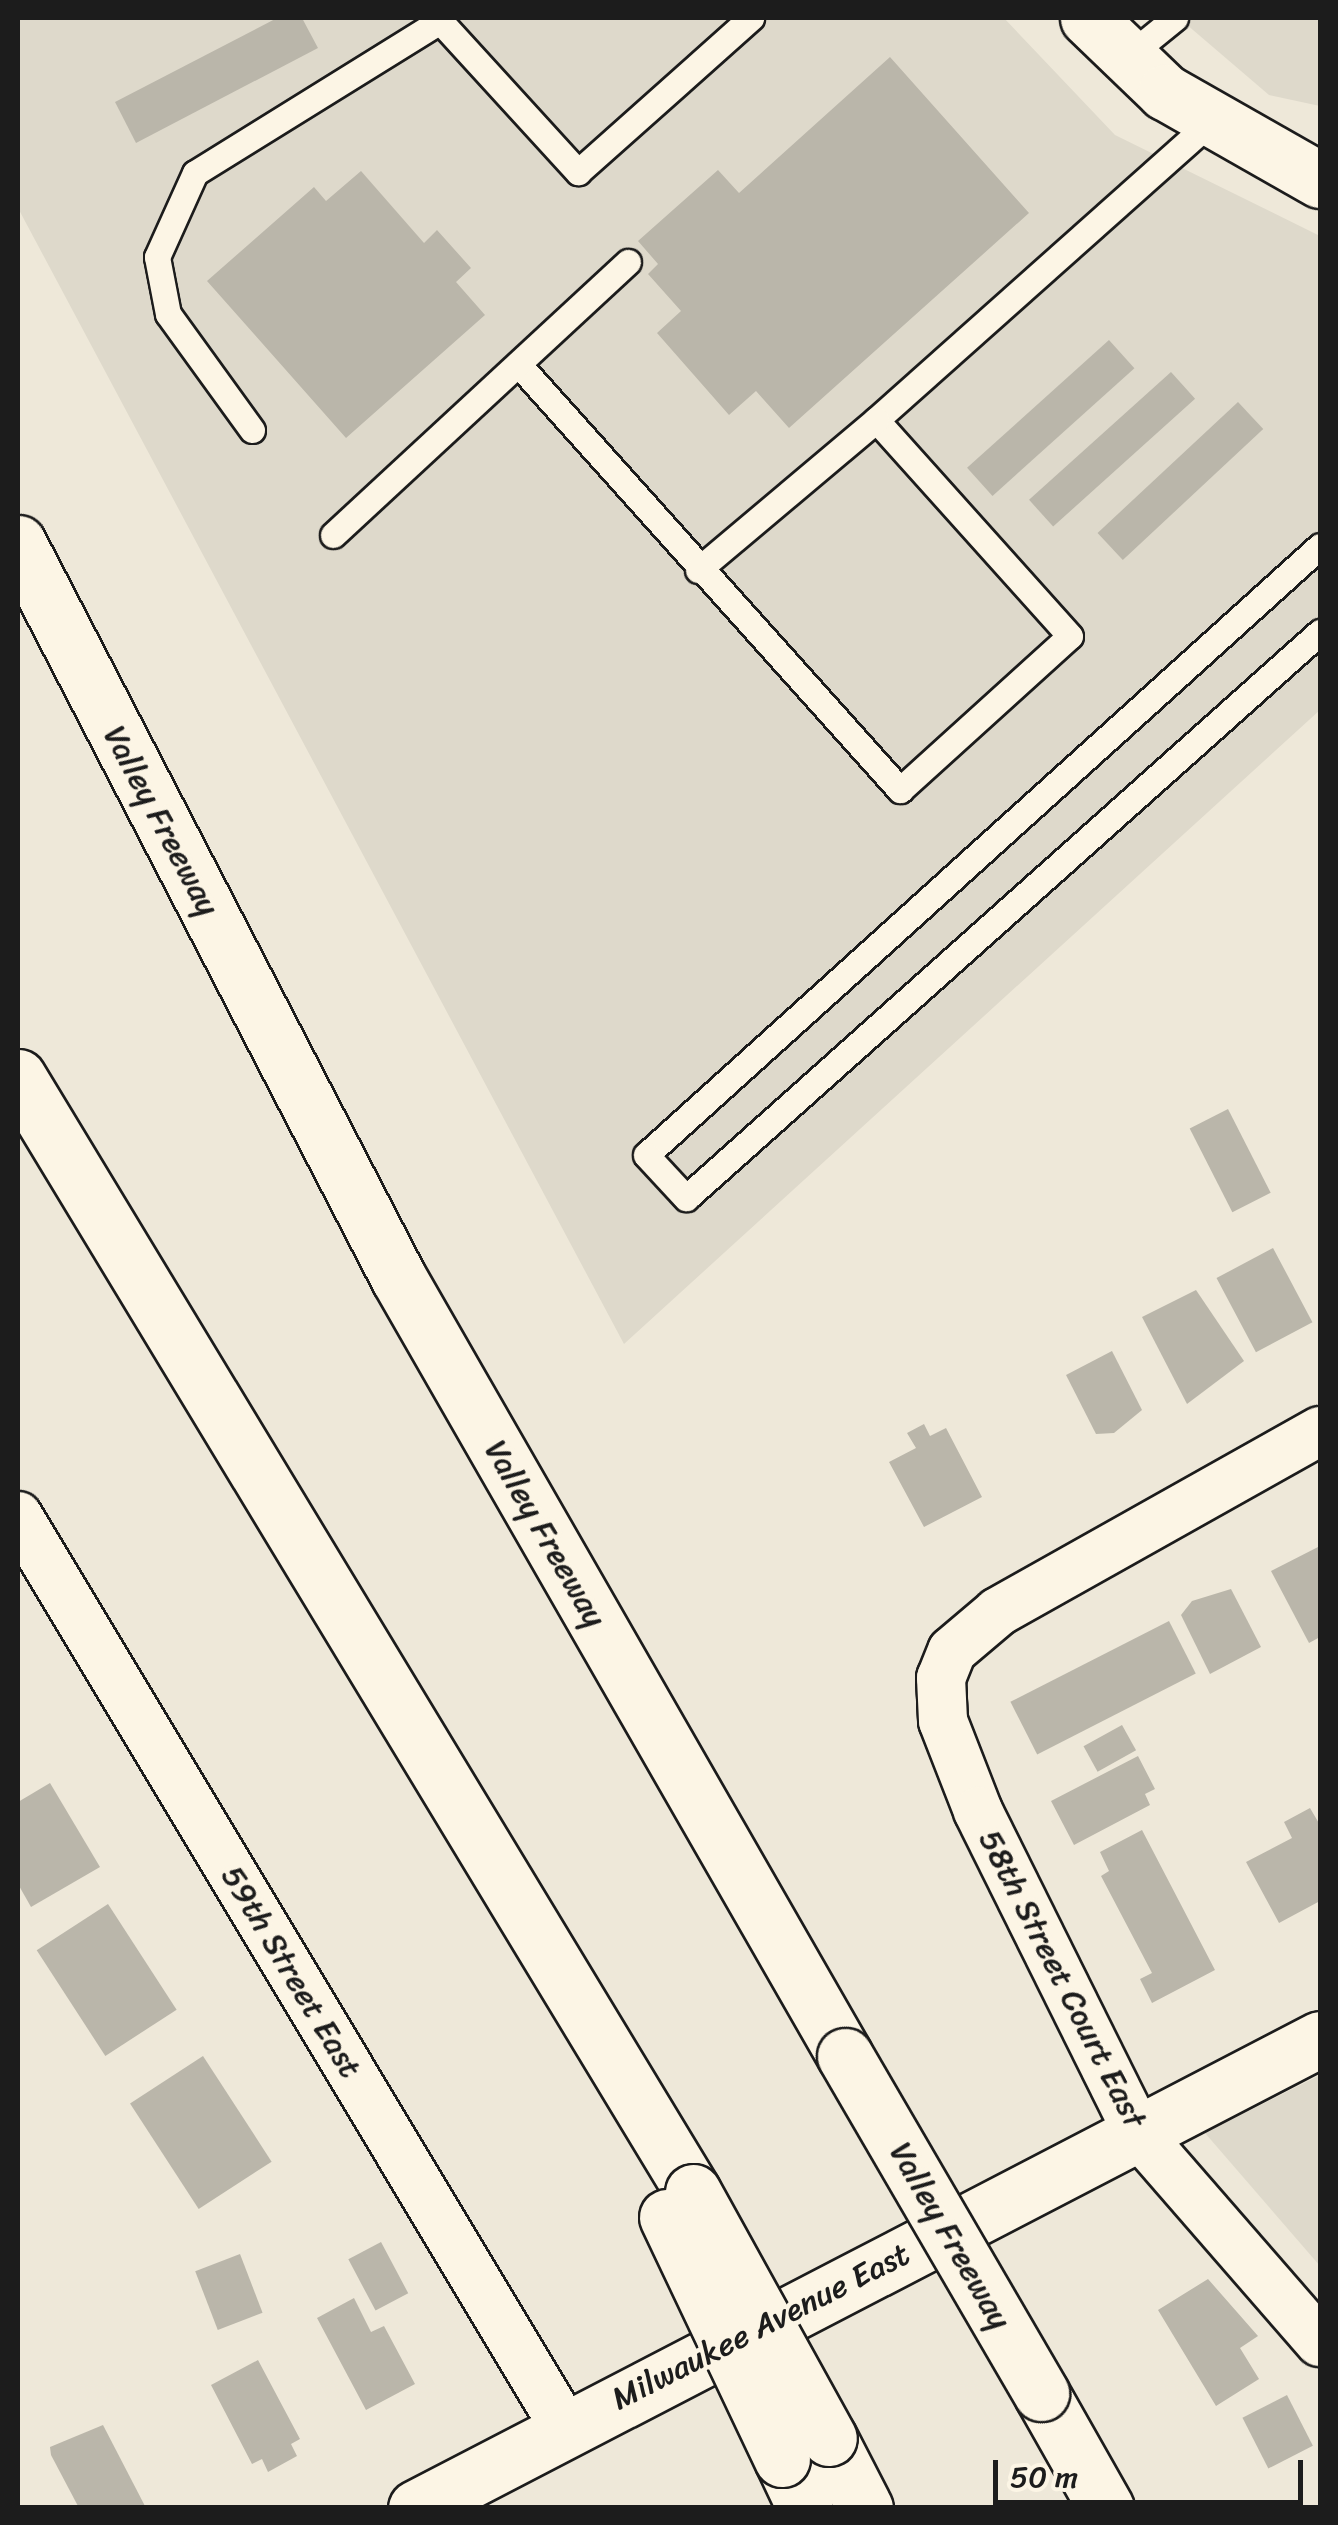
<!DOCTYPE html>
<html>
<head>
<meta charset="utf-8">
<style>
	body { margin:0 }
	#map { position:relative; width:1338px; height:2525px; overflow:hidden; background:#eee8d9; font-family:Sriracha,sans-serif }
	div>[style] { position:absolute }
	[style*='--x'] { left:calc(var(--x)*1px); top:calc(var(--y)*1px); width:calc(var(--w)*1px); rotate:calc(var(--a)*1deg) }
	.built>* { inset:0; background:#ded9cb }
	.building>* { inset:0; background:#bab6aa; transform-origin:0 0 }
	.roads { filter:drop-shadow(2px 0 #1c1c1c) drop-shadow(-2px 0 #1c1c1c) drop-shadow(0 2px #1c1c1c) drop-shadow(0 -2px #1c1c1c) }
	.service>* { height:25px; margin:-12.5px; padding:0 12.5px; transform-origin:12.5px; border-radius:12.5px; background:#fcf5e5 }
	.minor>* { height:48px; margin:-24px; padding:0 24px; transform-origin:24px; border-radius:24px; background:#fcf5e5 }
	.tertiary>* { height:55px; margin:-27.5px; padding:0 27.5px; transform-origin:27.5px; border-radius:27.5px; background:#fcf5e5 }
	.secondary>* { height:55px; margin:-27.5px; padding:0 27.5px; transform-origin:27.5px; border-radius:27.5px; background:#fcf5e5 }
	.motorway>* { height:55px; margin:-27.5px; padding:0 27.5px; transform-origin:27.5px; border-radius:27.5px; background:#fcf5e5 }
	.bridges { filter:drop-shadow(2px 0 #1c1c1c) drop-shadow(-2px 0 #1c1c1c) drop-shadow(0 2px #1c1c1c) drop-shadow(0 -2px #1c1c1c) }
	.motorway-bridge>* { height:55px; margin:-27.5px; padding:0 27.5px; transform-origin:27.5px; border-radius:27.5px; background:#fcf5e5 }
	span { translate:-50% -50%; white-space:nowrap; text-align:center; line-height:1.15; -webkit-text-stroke:9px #fcf5e5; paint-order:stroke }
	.street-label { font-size:32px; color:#1c1c1c }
	.frame { position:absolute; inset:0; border:20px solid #1c1c1c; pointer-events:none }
	.scale { position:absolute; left:993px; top:2460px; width:310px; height:45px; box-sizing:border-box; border:5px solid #1c1c1c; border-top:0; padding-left:12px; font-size:30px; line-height:35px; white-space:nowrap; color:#1c1c1c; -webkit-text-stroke:8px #fcf5e5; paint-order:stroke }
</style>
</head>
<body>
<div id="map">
	<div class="built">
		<i style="clip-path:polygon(18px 18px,1004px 18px,1115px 135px,1320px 236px,1320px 710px,624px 1344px,18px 208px)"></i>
		<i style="clip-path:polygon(1179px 18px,1320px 18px,1320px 106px,1269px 95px)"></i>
		<i style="clip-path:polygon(1320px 2075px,1320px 2266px,1205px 2133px)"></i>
	</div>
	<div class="building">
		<i style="clip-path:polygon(277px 18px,302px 18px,318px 48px,136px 143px,115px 102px)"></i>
		<i style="clip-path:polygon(890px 57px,1029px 213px,789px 428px,756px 391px,729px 415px,657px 333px,681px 311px,648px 274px,658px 264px,638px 241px,718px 170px,739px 193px)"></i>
		<i style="clip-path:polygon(361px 171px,424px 243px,437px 230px,471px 268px,456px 282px,485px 315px,346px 438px,207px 281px,314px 187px,326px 201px)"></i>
		<i style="left:1109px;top:340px;width:38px;height:191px;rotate:48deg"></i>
		<i style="left:1171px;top:372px;width:36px;height:191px;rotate:48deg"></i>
		<i style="left:1238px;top:402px;width:37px;height:192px;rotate:47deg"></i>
		<i style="left:1228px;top:1109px;width:94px;height:43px;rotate:63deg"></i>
		<i style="left:1273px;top:1248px;width:84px;height:64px;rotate:62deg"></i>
		<i style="clip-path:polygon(1196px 1290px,1244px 1361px,1187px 1404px,1142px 1317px)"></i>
		<i style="clip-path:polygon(1112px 1351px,1142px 1410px,1114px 1433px,1096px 1434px,1066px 1375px)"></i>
		<i style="clip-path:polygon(924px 1424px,930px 1436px,946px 1428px,982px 1497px,924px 1527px,889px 1462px,916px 1448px,907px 1433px)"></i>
		<i style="clip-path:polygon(1320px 1546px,1320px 1637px,1309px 1643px,1271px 1571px)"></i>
		<i style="clip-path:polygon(1231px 1589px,1261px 1647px,1210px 1674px,1181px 1615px,1192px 1601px)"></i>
		<i style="left:1169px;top:1621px;width:59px;height:178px;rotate:63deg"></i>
		<i style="left:1122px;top:1725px;width:29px;height:44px;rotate:61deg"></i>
		<i style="clip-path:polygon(1138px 1756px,1155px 1789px,1145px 1794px,1150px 1805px,1074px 1845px,1051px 1801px)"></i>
		<i style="clip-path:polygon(50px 1783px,100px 1867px,31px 1907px,18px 1884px,18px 1802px)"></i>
		<i style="clip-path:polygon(1310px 1808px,1320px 1825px,1320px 1901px,1279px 1923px,1246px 1862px,1292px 1838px,1284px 1822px)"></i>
		<i style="clip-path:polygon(1142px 1830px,1215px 1970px,1152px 2003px,1140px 1979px,1152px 1973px,1101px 1876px,1109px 1871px,1100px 1852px)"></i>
		<i style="left:108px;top:1904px;width:126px;height:85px;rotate:57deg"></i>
		<i style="left:203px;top:2056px;width:126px;height:87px;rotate:57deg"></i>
		<i style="left:381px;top:2242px;width:58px;height:37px;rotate:62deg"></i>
		<i style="left:240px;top:2254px;width:63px;height:48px;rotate:69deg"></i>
		<i style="clip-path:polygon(1208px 2279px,1258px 2336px,1240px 2348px,1259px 2379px,1216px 2406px,1158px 2310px)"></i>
		<i style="clip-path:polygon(354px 2298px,371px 2332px,384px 2326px,415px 2384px,366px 2410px,317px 2318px)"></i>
		<i style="clip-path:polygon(258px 2360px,300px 2439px,291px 2444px,297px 2456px,268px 2472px,262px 2459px,252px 2464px,211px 2385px)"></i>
		<i style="left:1287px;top:2395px;width:57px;height:50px;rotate:63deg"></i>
		<i style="clip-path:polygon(103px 2425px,146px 2508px,79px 2508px,51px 2455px,50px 2447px)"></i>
	</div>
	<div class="roads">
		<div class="service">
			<i style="--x:1127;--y:57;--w:62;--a:-39.1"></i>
			<i style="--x:519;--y:365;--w:571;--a:48.12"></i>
			<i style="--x:900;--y:790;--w:229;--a:-42.2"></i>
			<i style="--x:1070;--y:636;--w:290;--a:-131.9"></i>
			<i style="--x:876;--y:420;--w:448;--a:-41.7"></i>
			<i style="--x:252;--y:430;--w:143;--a:-125.9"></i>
			<i style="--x:168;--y:314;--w:58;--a:-100.9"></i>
			<i style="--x:157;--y:257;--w:92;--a:-65.7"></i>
			<i style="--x:195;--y:173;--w:288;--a:-31.8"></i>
			<i style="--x:440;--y:21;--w:205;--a:47.6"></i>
			<i style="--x:578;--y:172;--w:232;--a:-41.7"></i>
			<i style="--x:333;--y:535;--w:402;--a:-42.8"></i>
			<i style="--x:1320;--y:546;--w:908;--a:137.9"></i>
			<i style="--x:646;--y:1155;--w:59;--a:47.1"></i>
			<i style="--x:686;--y:1198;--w:850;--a:-41.76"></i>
			<i style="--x:698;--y:570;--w:233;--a:-40.1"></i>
		</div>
		<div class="minor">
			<i style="--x:1320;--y:1431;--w:369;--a:150.7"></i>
			<i style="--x:998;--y:1612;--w:60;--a:139.7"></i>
			<i style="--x:952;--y:1651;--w:29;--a:112"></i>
			<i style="--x:941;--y:1678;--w:43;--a:87.3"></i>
			<i style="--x:943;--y:1721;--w:97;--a:68.7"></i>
			<i style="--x:978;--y:1811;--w:360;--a:63.6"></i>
			<i style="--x:1138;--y:2133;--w:277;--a:49"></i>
			<i style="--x:18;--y:1516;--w:1063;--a:59.05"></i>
		</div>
		<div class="tertiary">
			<i style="--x:416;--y:2508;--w:1018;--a:-27.42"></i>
		</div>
		<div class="secondary">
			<i style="--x:1088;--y:18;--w:107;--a:43.9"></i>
			<i style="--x:1165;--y:92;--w:178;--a:29.6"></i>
		</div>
		<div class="motorway">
			<i style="--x:18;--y:543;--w:827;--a:62.63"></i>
			<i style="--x:398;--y:1277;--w:898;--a:60.15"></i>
			<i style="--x:18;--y:1077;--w:1303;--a:58.81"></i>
			<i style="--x:1041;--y:2393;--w:132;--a:60.5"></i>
			<i style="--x:829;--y:2438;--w:79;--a:62.8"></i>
			<i style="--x:782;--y:2459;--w:54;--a:64.9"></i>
		</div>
	</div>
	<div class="bridges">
		<div class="motorway-bridge">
			<i style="--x:845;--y:2056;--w:390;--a:59.8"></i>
			<i style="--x:693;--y:2192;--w:281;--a:61.1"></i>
			<i style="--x:667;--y:2217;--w:268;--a:64.6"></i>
		</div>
	</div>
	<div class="street-label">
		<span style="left:161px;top:821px;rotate:62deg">Valley Freeway</span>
		<span style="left:545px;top:1534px;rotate:60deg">Valley Freeway</span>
		<span style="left:291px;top:1972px;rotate:59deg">59th Street East</span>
		<span style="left:1062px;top:1979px;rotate:63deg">58th Street Court East</span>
		<span style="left:950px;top:2236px;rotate:60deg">Valley Freeway</span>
		<span style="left:761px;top:2327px;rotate:-27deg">Milwaukee Avenue East</span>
	</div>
	<div class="frame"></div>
	<div class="scale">50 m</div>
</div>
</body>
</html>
